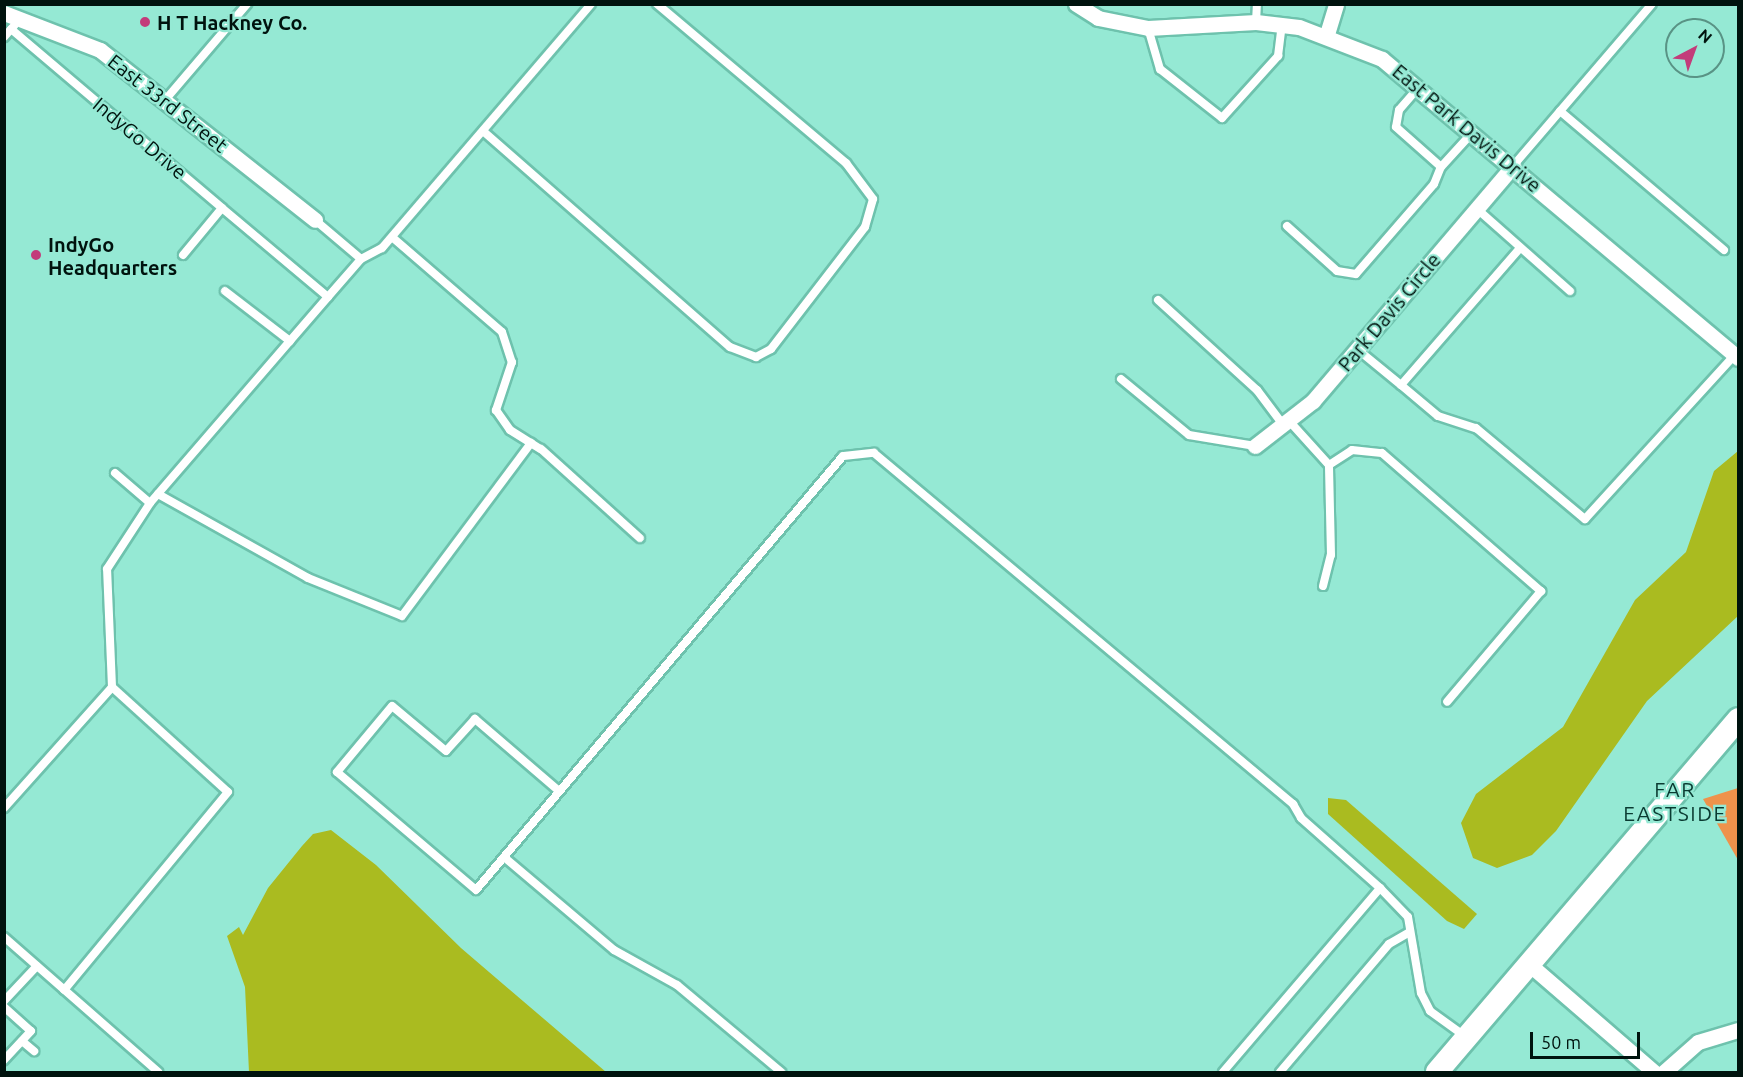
<!DOCTYPE html>
<html>
<head>
<meta charset="utf-8">
<style>
	body { margin:0 }
	#map { position:relative; width:1743px; height:1077px; overflow:hidden; background:#95e9d4; font-family:Ubuntu,sans-serif }
	div>[style] { position:absolute }
	[style*='--x'] { left:calc(var(--x)*1px); top:calc(var(--y)*1px); width:calc(var(--w)*1px); rotate:calc(var(--a)*1deg) }
	.green>* { inset:0; background:#ee924b }
	.water>* { inset:0; background:#aabb20 }
	.roads { filter:drop-shadow(2px 0 #6ec2ad) drop-shadow(-2px 0 #6ec2ad) drop-shadow(0 2px #6ec2ad) drop-shadow(0 -2px #6ec2ad) }
	.service>* { height:8px; margin:-4px; padding:0 4px; transform-origin:4px; border-radius:4px; background:#fff }
	.minor>* { height:15px; margin:-7.5px; padding:0 7.5px; transform-origin:7.5px; border-radius:7.5px; background:#fff }
	.secondary>* { height:22px; margin:-11px; padding:0 11px; transform-origin:11px; border-radius:11px; background:#fff }
	.dots>* { width:16px; height:16px; translate:-50% -50%; box-sizing:border-box; border:3px solid #95e9d4; border-radius:50% }
	span { translate:-50% -50%; white-space:nowrap; text-align:center; line-height:1.15; -webkit-text-stroke:4.5px #95e9d4; paint-order:stroke }
	.poi-label { font-size:20px; color:#00130e; font-weight:700 }
	.left { translate:0 -50%; text-align:left }
	.street-label { font-size:20px; color:#00130e }
	.neighbourhood-label { font-size:21px; color:#0a3a31; letter-spacing:1.5px }
	.frame { position:absolute; inset:0; border:6px solid #00130e; pointer-events:none }
	.north { position:absolute; left:1665px; top:18px; width:60px; height:60px; box-sizing:border-box; background:#95e9d4; border:2px solid #599385; border-radius:50%; rotate:41deg; font-size:16px; font-weight:700; line-height:24px; text-align:center; color:#00130e }
	.north::after { content:''; display:block; margin:auto; width:21px; height:27px; background:#c33c7a; clip-path:polygon(50% 0,100% 100%,50% 72%,0 100%) }
	.scale { position:absolute; left:1530px; top:1032px; width:110px; height:27px; box-sizing:border-box; border:3px solid #00130e; border-top:0; padding-left:8px; font-size:18px; line-height:21px; white-space:nowrap; color:#00130e; -webkit-text-stroke:4px #95e9d4; paint-order:stroke }
</style>
</head>
<body>
<div id="map">
	<div class="green">
		<i style="clip-path:polygon(1738px 788px,1738px 860px,1703px 799px)"></i>
	</div>
	<div class="water">
		<i style="clip-path:polygon(1738px 451px,1738px 616px,1647px 701px,1556px 831px,1532px 855px,1497px 868px,1473px 858px,1461px 823px,1476px 794px,1563px 727px,1635px 600px,1686px 552px,1714px 471px)"></i>
		<i style="clip-path:polygon(1328px 798px,1346px 800px,1477px 914px,1464px 929px,1447px 921px,1328px 814px)"></i>
		<i style="clip-path:polygon(331px 830px,376px 865px,461px 948px,606px 1072px,249px 1072px,245px 987px,227px 936px,239px 927px,243px 935px,268px 888px,302px 846px,313px 834px)"></i>
	</div>
	<div class="roads">
		<div class="service">
			<i style="--x:1256;--y:22;--w:18;--a:-87"></i>
			<i style="--x:1148;--y:28;--w:43;--a:73.7"></i>
			<i style="--x:1160;--y:69;--w:79;--a:38.3"></i>
			<i style="--x:1222;--y:118;--w:84;--a:-47.9"></i>
			<i style="--x:1278;--y:56;--w:32;--a:-83"></i>
			<i style="--x:11;--y:29;--w:277;--a:40.3"></i>
			<i style="--x:222;--y:208;--w:61;--a:129.7"></i>
			<i style="--x:4;--y:37;--w:15;--a:-48"></i>
			<i style="--x:1419;--y:87;--w:30;--a:131"></i>
			<i style="--x:1399;--y:110;--w:17;--a:100"></i>
			<i style="--x:1396;--y:127;--w:60;--a:41.6"></i>
			<i style="--x:1441;--y:167;--w:47;--a:-47.6"></i>
			<i style="--x:166;--y:99;--w:125;--a:-49.5"></i>
			<i style="--x:1560;--y:111;--w:215;--a:40.3"></i>
			<i style="--x:483;--y:131;--w:328;--a:41.2"></i>
			<i style="--x:730;--y:347;--w:28;--a:21"></i>
			<i style="--x:756;--y:357;--w:17;--a:-28"></i>
			<i style="--x:771;--y:349;--w:154;--a:-52.4"></i>
			<i style="--x:865;--y:227;--w:29;--a:-74"></i>
			<i style="--x:873;--y:199;--w:45;--a:-126.9"></i>
			<i style="--x:846;--y:163;--w:247;--a:-139.9"></i>
			<i style="--x:1513;--y:166;--w:213;--a:-49.4"></i>
			<i style="--x:1477;--y:209;--w:124;--a:41.4"></i>
			<i style="--x:315;--y:220;--w:60;--a:40.3"></i>
			<i style="--x:361;--y:259;--w:50;--a:131"></i>
			<i style="--x:1287;--y:226;--w:67;--a:42"></i>
			<i style="--x:1337;--y:271;--w:19;--a:9"></i>
			<i style="--x:1356;--y:274;--w:119;--a:-49.1"></i>
			<i style="--x:1434;--y:184;--w:18;--a:-68"></i>
			<i style="--x:392;--y:237;--w:145;--a:40.8"></i>
			<i style="--x:502;--y:332;--w:32;--a:72"></i>
			<i style="--x:512;--y:362;--w:51;--a:108.4"></i>
			<i style="--x:496;--y:410;--w:24;--a:55"></i>
			<i style="--x:510;--y:430;--w:36;--a:32"></i>
			<i style="--x:541;--y:449;--w:133;--a:42"></i>
			<i style="--x:361;--y:259;--w:24;--a:-28"></i>
			<i style="--x:382;--y:248;--w:321;--a:-49.4"></i>
			<i style="--x:225;--y:291;--w:82;--a:37.6"></i>
			<i style="--x:1158;--y:300;--w:134;--a:42.3"></i>
			<i style="--x:1257;--y:390;--w:45;--a:53.1"></i>
			<i style="--x:1357;--y:349;--w:57;--a:39.3"></i>
			<i style="--x:1401;--y:385;--w:181;--a:-49"></i>
			<i style="--x:1121;--y:379;--w:88;--a:39.5"></i>
			<i style="--x:1189;--y:435;--w:67;--a:9.5"></i>
			<i style="--x:1401;--y:385;--w:48;--a:40"></i>
			<i style="--x:1438;--y:416;--w:40;--a:18"></i>
			<i style="--x:1476;--y:428;--w:142;--a:39.9"></i>
			<i style="--x:1585;--y:519;--w:222;--a:-47.6"></i>
			<i style="--x:1291;--y:423;--w:57;--a:47.9"></i>
			<i style="--x:1329;--y:465;--w:27;--a:-33"></i>
			<i style="--x:1352;--y:450;--w:30;--a:6"></i>
			<i style="--x:1382;--y:453;--w:211;--a:41"></i>
			<i style="--x:1541;--y:591;--w:145;--a:130.3"></i>
			<i style="--x:115;--y:473;--w:46;--a:40.6"></i>
			<i style="--x:150;--y:503;--w:272;--a:-49.2"></i>
			<i style="--x:328;--y:297;--w:138;--a:-140"></i>
			<i style="--x:158;--y:494;--w:172;--a:29.2"></i>
			<i style="--x:308;--y:578;--w:101;--a:22"></i>
			<i style="--x:402;--y:616;--w:216;--a:-53.3"></i>
			<i style="--x:1323;--y:586;--w:32;--a:-76"></i>
			<i style="--x:1331;--y:555;--w:90;--a:-91.3"></i>
			<i style="--x:112;--y:687;--w:118;--a:-92.4"></i>
			<i style="--x:107;--y:569;--w:79;--a:-56.9"></i>
			<i style="--x:559;--y:791;--w:111;--a:-139.4"></i>
			<i style="--x:475;--y:719;--w:43;--a:132.2"></i>
			<i style="--x:446;--y:751;--w:70;--a:-140.2"></i>
			<i style="--x:392;--y:706;--w:86;--a:129.8"></i>
			<i style="--x:337;--y:772;--w:182;--a:40.3"></i>
			<i style="--x:476;--y:890;--w:568;--a:-49.78"></i>
			<i style="--x:843;--y:456;--w:31;--a:-6"></i>
			<i style="--x:874;--y:453;--w:547;--a:39.95"></i>
			<i style="--x:1293;--y:804;--w:16;--a:60"></i>
			<i style="--x:1301;--y:818;--w:106;--a:41.5"></i>
			<i style="--x:1380;--y:888;--w:40;--a:46"></i>
			<i style="--x:1408;--y:917;--w:77;--a:80.3"></i>
			<i style="--x:1421;--y:993;--w:20;--a:63"></i>
			<i style="--x:1430;--y:1011;--w:44;--a:35.8"></i>
			<i style="--x:4;--y:808;--w:162;--a:-48.2"></i>
			<i style="--x:112;--y:687;--w:156;--a:42.2"></i>
			<i style="--x:228;--y:792;--w:257;--a:129.6"></i>
			<i style="--x:504;--y:857;--w:144;--a:40.2"></i>
			<i style="--x:614;--y:950;--w:72;--a:29.1"></i>
			<i style="--x:677;--y:985;--w:136;--a:39.9"></i>
			<i style="--x:4;--y:937;--w:205;--a:41.2"></i>
			<i style="--x:4;--y:1001;--w:48;--a:-46.7"></i>
			<i style="--x:4;--y:1007;--w:36;--a:42"></i>
			<i style="--x:31;--y:1031;--w:40;--a:133"></i>
			<i style="--x:22;--y:1041;--w:16;--a:40"></i>
			<i style="--x:1223;--y:1072;--w:242;--a:-49.5"></i>
			<i style="--x:1280;--y:1072;--w:168;--a:-49.6"></i>
			<i style="--x:1389;--y:944;--w:24;--a:-30"></i>
		</div>
		<div class="minor">
			<i style="--x:1076;--y:4;--w:26;--a:32"></i>
			<i style="--x:1098;--y:18;--w:51;--a:11.3"></i>
			<i style="--x:1148;--y:28;--w:108;--a:-3.2"></i>
			<i style="--x:1256;--y:22;--w:43;--a:6.6"></i>
			<i style="--x:1299;--y:27;--w:89;--a:21.1"></i>
			<i style="--x:1382;--y:59;--w:465;--a:40"></i>
			<i style="--x:4;--y:13;--w:103;--a:21.1"></i>
			<i style="--x:100;--y:50;--w:274;--a:38.3"></i>
			<i style="--x:1327;--y:34;--w:31;--a:-73"></i>
			<i style="--x:1255;--y:446;--w:73;--a:-37.8"></i>
			<i style="--x:1313;--y:401;--w:309;--a:-49.6"></i>
			<i style="--x:1529;--y:964;--w:165;--a:40.8"></i>
			<i style="--x:1664;--y:1072;--w:45;--a:-41.4"></i>
			<i style="--x:1698;--y:1042;--w:42;--a:-16.7"></i>
		</div>
		<div class="secondary">
			<i style="--x:1437;--y:1072;--w:464;--a:-49.5"></i>
		</div>
	</div>
	<div class="dots">
		<i style="left:145px;top:22px;background:#c33c7a"></i>
		<i style="left:36px;top:255px;background:#c33c7a"></i>
	</div>
	<div class="poi-label">
		<span class="left" style="left:157px;top:22px">H T Hackney Co.</span>
		<span class="left" style="left:48px;top:256px">IndyGo<br>Headquarters</span>
	</div>
	<div class="street-label">
		<span style="left:168px;top:103px;rotate:38deg">East 33rd Street</span>
		<span style="left:1467px;top:128px;rotate:40deg">East Park Davis Drive</span>
		<span style="left:140px;top:138px;rotate:40deg">IndyGo Drive</span>
		<span style="left:1389px;top:312px;rotate:-50deg">Park Davis Circle</span>
	</div>
	<div class="neighbourhood-label">
		<span style="left:1675px;top:801px">FAR<br>EASTSIDE</span>
	</div>
	<div class="frame"></div>
	<div class="north">N</div>
	<div class="scale">50 m</div>
</div>
</body>
</html>
